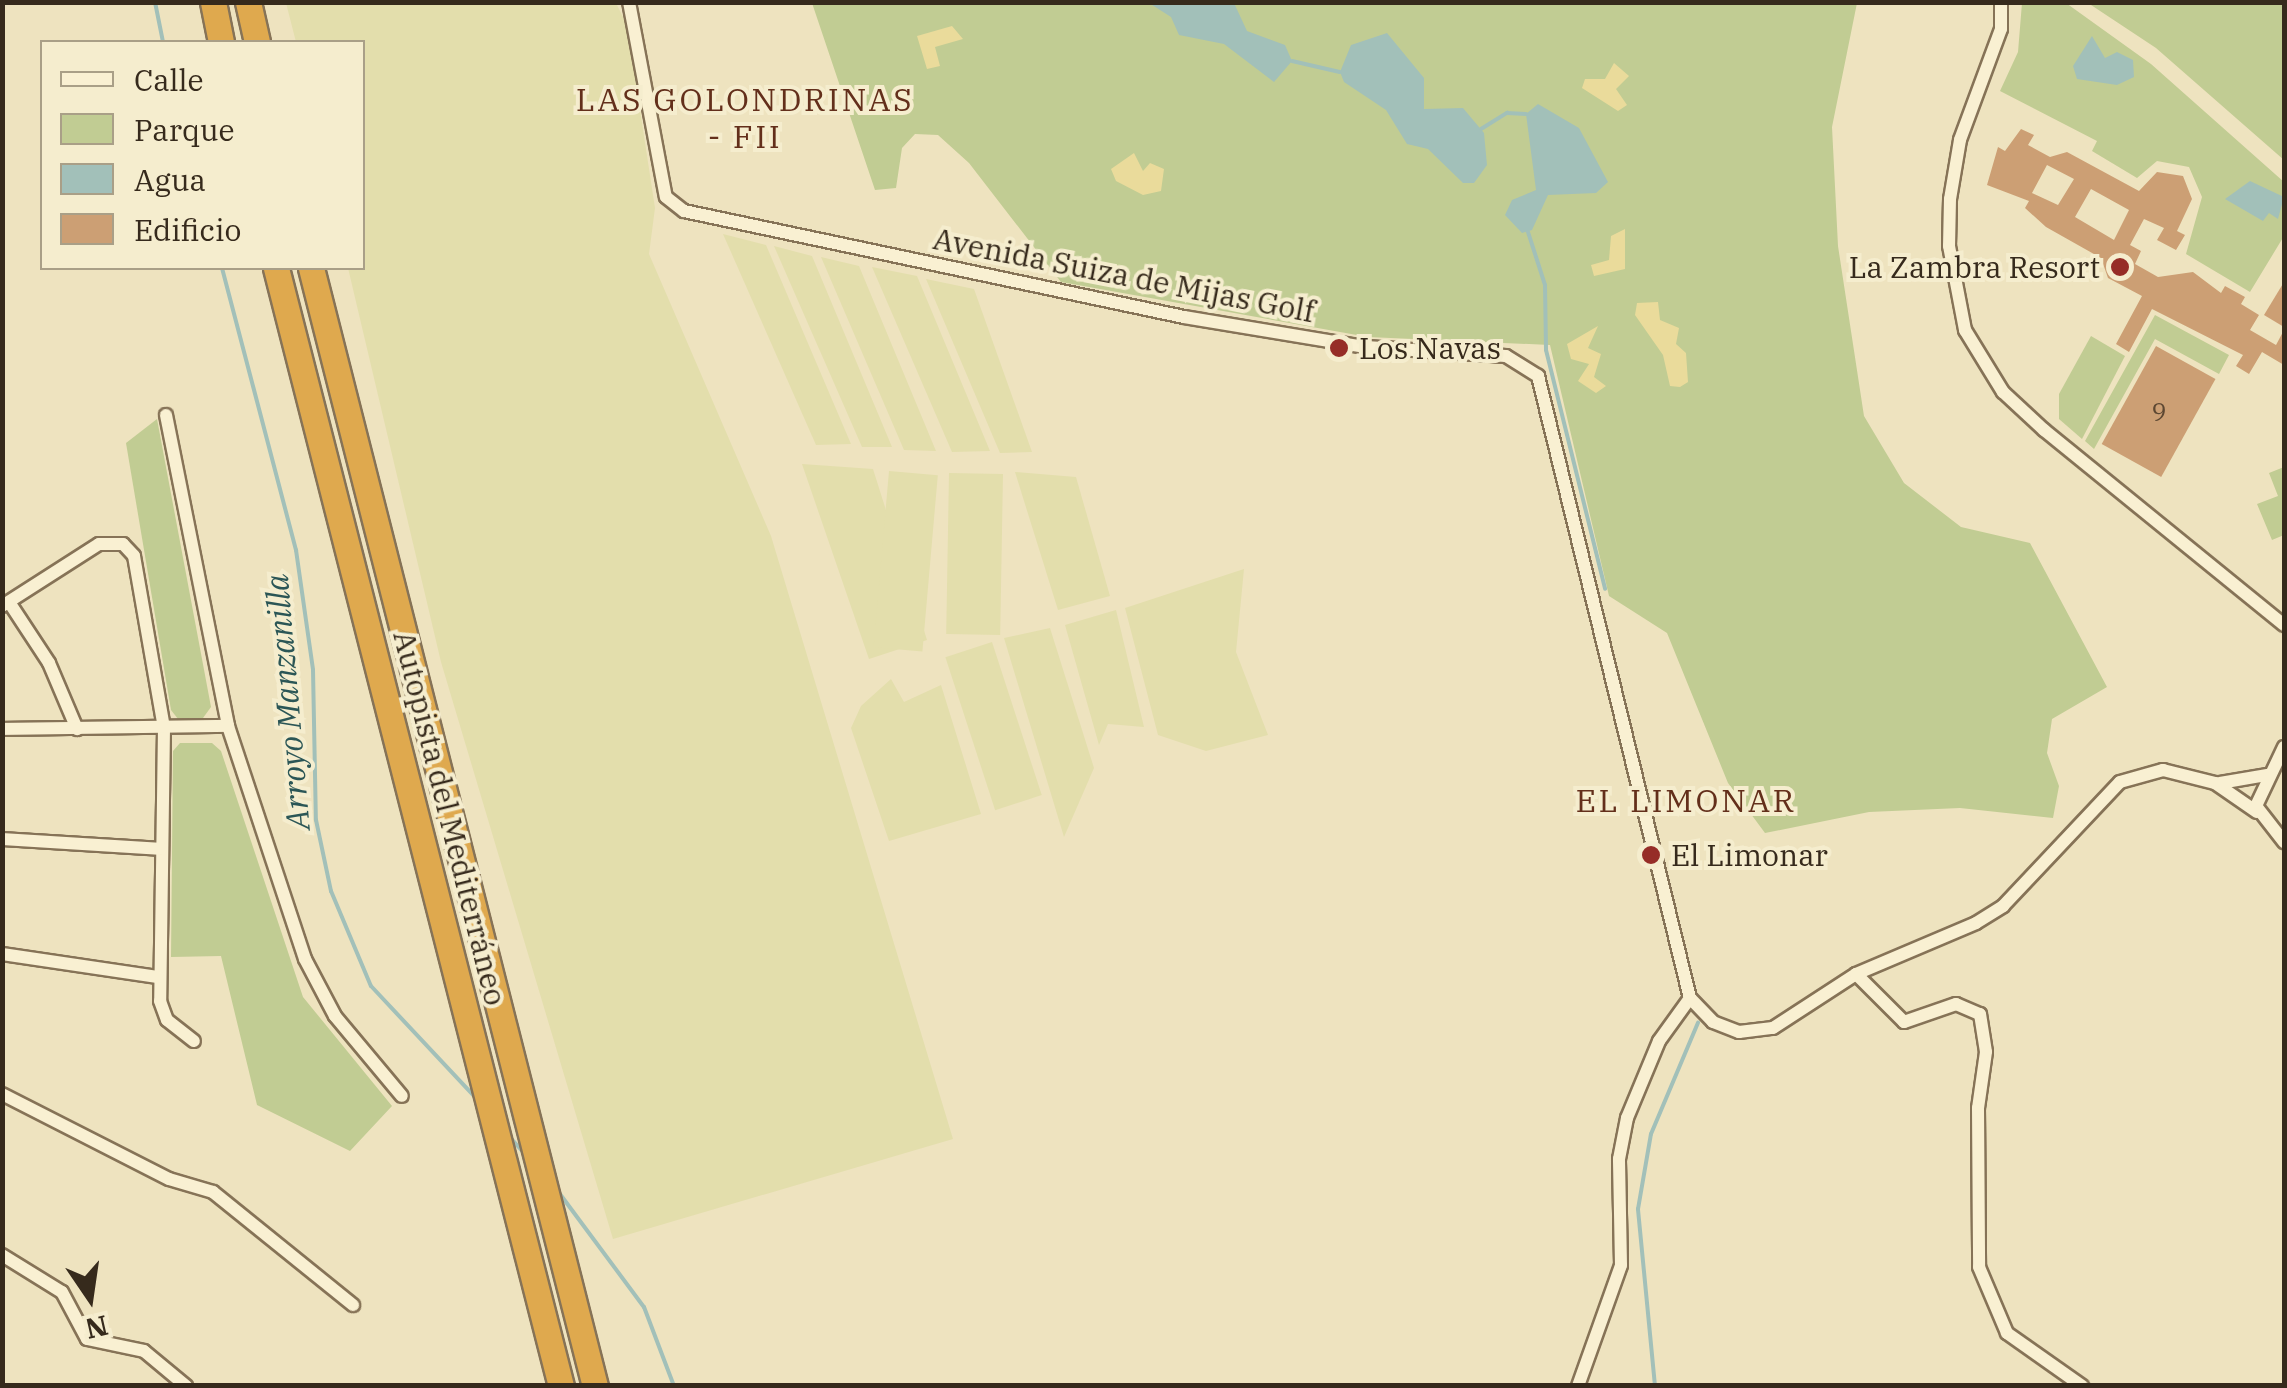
<!DOCTYPE html>
<html>
<head>
<meta charset="utf-8">
<style>
	body { margin:0 }
	#map { position:relative; width:2287px; height:1388px; overflow:hidden; background:#eee3bf; font-family:"IBM Plex Serif",serif }
	div>[style] { position:absolute }
	[style*='--x'] { left:calc(var(--x)*1px); top:calc(var(--y)*1px); width:calc(var(--w)*1px); rotate:calc(var(--a)*1deg) }
	.farmland>* { inset:0; background:#e3deac; transform-origin:0 0 }
	.green>* { inset:0; background:#c1cc93 }
	.sand>* { inset:0; background:#eadb9b }
	.water>* { inset:0; background:#a2c0b9 }
	.stream>* { height:4px; margin:-2px; padding:0 2px; transform-origin:2px; border-radius:2px; background:#a2c0b9 }
	.building>* { inset:0; background:#cc9f74; transform-origin:0 0 }
	.roads { filter:drop-shadow(2px 0 #867357) drop-shadow(-2px 0 #867357) drop-shadow(0 2px #867357) drop-shadow(0 -2px #867357) }
	.minor>* { height:12px; margin:-6px; padding:0 6px; transform-origin:6px; border-radius:6px; background:#f9f0d2 }
	.motorway>* { height:25px; margin:-12.5px; padding:0 12.5px; transform-origin:12.5px; border-radius:12.5px; background:#dfa94e }
	.dots>* { width:28px; height:28px; translate:-50% -50%; box-sizing:border-box; border:5px solid #f5edce; border-radius:50% }
	span { translate:-50% -50%; white-space:nowrap; text-align:center; line-height:1.15; -webkit-text-stroke:8px #f5edce; paint-order:stroke }
	.number-label { font-size:25px; color:#5c4732 }
	.number-label span { -webkit-text-stroke-width:0 }
	.poi-label { font-size:30px; color:#362a1c }
	.right { translate:-100% -50%; text-align:right }
	.left { translate:0 -50%; text-align:left }
	.street-label { font-size:30px; color:#362a1c }
	.neighbourhood-label { font-size:32px; color:#632f1b; letter-spacing:2.5px }
	.water-label { font-size:32px; color:#2b5656; font-style:italic }
	.frame { position:absolute; inset:0; border:5px solid #362a1c; pointer-events:none }
	.legend { position:absolute; left:40px; top:40px; width:325px; height:230px; box-sizing:border-box; background:#f5edce; border:2px solid #a99f87; margin:0; padding:12px 18px; list-style:none; font-size:30px; color:#362a1c }
	.legend li { display:flex; align-items:center; gap:20px; height:50px }
	.legend b { width:50px; border:2px solid #a99f87 }
	.north { position:absolute; left:40px; top:1248px; width:100px; height:100px; -webkit-text-stroke:8px #f5edce; paint-order:stroke; rotate:167deg; font-size:28px; font-weight:700; line-height:40px; text-align:center; color:#362a1c }
	.north::after { content:''; display:block; margin:auto; width:35px; height:45px; background:#362a1c; clip-path:polygon(50% 0,100% 100%,50% 72%,0 100%) }
</style>
</head>
<body>
<div id="map">
	<div class="farmland">
		<i style="clip-path:polygon(286px 3px,616px 3px,627px 25px,655px 208px,649px 254px,771px 536px,953px 1139px,613px 1239px,441px 662px,348px 268px,362px 268px,362px 42px,296px 42px)"></i>
		<i style="clip-path:polygon(723px 234px,766px 245px,851px 444px,816px 445px)"></i>
		<i style="clip-path:polygon(774px 246px,812px 256px,892px 447px,862px 447px)"></i>
		<i style="clip-path:polygon(821px 257px,859px 266px,936px 451px,904px 450px)"></i>
		<i style="clip-path:polygon(872px 267px,917px 276px,990px 451px,952px 452px)"></i>
		<i style="clip-path:polygon(926px 279px,974px 289px,1032px 452px,1000px 453px)"></i>
		<i style="clip-path:polygon(802px 464px,873px 469px,927px 640px,869px 659px)"></i>
		<i style="left:889px;top:471px;width:49px;height:177px;rotate:5deg"></i>
		<i style="clip-path:polygon(1015px 472px,1076px 477px,1110px 596px,1058px 610px)"></i>
		<i style="left:949px;top:473px;width:54px;height:161px;rotate:1deg"></i>
		<i style="clip-path:polygon(1244px 569px,1236px 652px,1268px 735px,1206px 751px,1158px 735px,1125px 608px)"></i>
		<i style="clip-path:polygon(1116px 610px,1144px 727px,1108px 724px,1099px 745px,1065px 625px)"></i>
		<i style="clip-path:polygon(1050px 628px,1094px 768px,1064px 837px,1004px 638px)"></i>
		<i style="left:992px;top:642px;width:161px;height:49px;rotate:72deg"></i>
		<i style="clip-path:polygon(891px 679px,904px 702px,941px 685px,981px 814px,889px 841px,851px 728px,861px 706px)"></i>
	</div>
	<div class="green">
		<i style="clip-path:polygon(812px 3px,1857px 3px,1832px 127px,1838px 246px,1864px 416px,1904px 483px,1961px 527px,2030px 543px,2107px 687px,2052px 719px,2047px 753px,2059px 786px,2053px 818px,1960px 808px,1869px 812px,1765px 833px,1728px 783px,1667px 633px,1609px 596px,1550px 345px,1368px 337px,1061px 282px,969px 163px,938px 135px,915px 134px,902px 148px,896px 188px,875px 190px)"></i>
		<i style="clip-path:polygon(2022px 3px,2066px 3px,2151px 64px,2284px 182px,2284px 236px,2250px 292px,2186px 254px,2202px 197px,2189px 167px,2157px 161px,2137px 178px,2092px 151px,2097px 141px,2000px 91px,2018px 52px)"></i>
		<i style="clip-path:polygon(2088px 3px,2284px 3px,2284px 160px,2156px 48px)"></i>
		<i style="clip-path:polygon(2155px 315px,2229px 355px,2219px 374px,2155px 339px,2094px 449px,2085px 441px)"></i>
		<i style="clip-path:polygon(2091px 336px,2125px 356px,2082px 439px,2059px 419px,2059px 394px)"></i>
		<i style="clip-path:polygon(157px 419px,211px 707px,203px 718px,178px 719px,171px 710px,126px 443px)"></i>
		<i style="clip-path:polygon(2284px 467px,2284px 535px,2272px 540px,2257px 504px,2278px 496px,2269px 473px)"></i>
		<i style="clip-path:polygon(180px 743px,212px 743px,221px 751px,303px 997px,392px 1106px,350px 1151px,257px 1105px,221px 956px,171px 957px,173px 751px)"></i>
	</div>
	<div class="sand">
		<i style="clip-path:polygon(952px 26px,963px 39px,935px 47px,940px 66px,927px 69px,917px 36px)"></i>
		<i style="clip-path:polygon(1614px 63px,1629px 76px,1616px 89px,1627px 105px,1618px 111px,1582px 88px,1585px 79px,1605px 79px)"></i>
		<i style="clip-path:polygon(1134px 153px,1143px 171px,1150px 163px,1164px 169px,1161px 191px,1143px 195px,1116px 181px,1111px 169px)"></i>
		<i style="clip-path:polygon(1625px 229px,1625px 269px,1594px 276px,1591px 265px,1609px 260px,1611px 236px)"></i>
		<i style="clip-path:polygon(1658px 302px,1660px 320px,1679px 328px,1676px 344px,1686px 353px,1688px 382px,1680px 387px,1670px 386px,1663px 355px,1635px 315px,1637px 303px)"></i>
		<i style="clip-path:polygon(1598px 326px,1588px 348px,1601px 354px,1594px 377px,1606px 386px,1596px 393px,1578px 381px,1589px 364px,1571px 359px,1567px 344px)"></i>
	</div>
	<div class="water">
		<i style="clip-path:polygon(1149px 3px,1234px 3px,1247px 31px,1285px 45px,1292px 61px,1274px 82px,1224px 44px,1179px 35px,1171px 17px)"></i>
		<i style="clip-path:polygon(1387px 33px,1424px 78px,1424px 109px,1463px 108px,1484px 133px,1487px 165px,1474px 183px,1463px 183px,1428px 149px,1407px 144px,1386px 110px,1344px 82px,1340px 72px,1351px 45px)"></i>
		<i style="clip-path:polygon(2092px 36px,2105px 58px,2117px 52px,2133px 60px,2134px 77px,2117px 85px,2077px 79px,2073px 66px)"></i>
		<i style="clip-path:polygon(1538px 104px,1579px 128px,1608px 182px,1596px 193px,1548px 195px,1532px 230px,1522px 233px,1505px 215px,1512px 200px,1536px 190px,1526px 114px)"></i>
		<i style="clip-path:polygon(2250px 181px,2284px 197px,2278px 219px,2269px 213px,2263px 221px,2225px 199px)"></i>
	</div>
	<div class="stream">
		<i style="--x:155;--y:2;--w:41;--a:78.7"></i>
		<i style="--x:1292;--y:61;--w:49;--a:12.9"></i>
		<i style="--x:1481;--y:129;--w:31;--a:-32"></i>
		<i style="--x:1507;--y:113;--w:19;--a:3"></i>
		<i style="--x:1528;--y:232;--w:56;--a:72.2"></i>
		<i style="--x:1545;--y:285;--w:65;--a:89.1"></i>
		<i style="--x:1546;--y:350;--w:246;--a:76.1"></i>
		<i style="--x:222;--y:268;--w:292;--a:75.3"></i>
		<i style="--x:296;--y:550;--w:121;--a:81.9"></i>
		<i style="--x:313;--y:670;--w:150;--a:88.9"></i>
		<i style="--x:316;--y:820;--w:73;--a:78.1"></i>
		<i style="--x:331;--y:891;--w:103;--a:67.2"></i>
		<i style="--x:371;--y:986;--w:152;--a:46.9"></i>
		<i style="--x:507;--y:1134;--w:25;--a:48"></i>
		<i style="--x:557;--y:1190;--w:146;--a:53.4"></i>
		<i style="--x:644;--y:1307;--w:85;--a:69.2"></i>
		<i style="--x:1655;--y:1386;--w:178;--a:-95.5"></i>
		<i style="--x:1638;--y:1209;--w:76;--a:-80.2"></i>
		<i style="--x:1651;--y:1134;--w:121;--a:-67.1"></i>
	</div>
	<div class="building">
		<i style="clip-path:polygon(evenodd,2021px 129px,2034px 135px,2028px 145px,2050px 157px,2067px 152px,2139px 191px,2157px 172px,2183px 176px,2192px 199px,2177px 231px,2185px 235px,2176px 250px,2157px 240px,2164px 228px,2144px 219px,2130px 245px,2141px 251px,2135px 264px,2158px 277px,2193px 272px,2221px 293px,2225px 286px,2245px 297px,2241px 304px,2259px 315px,2250px 330px,2276px 345px,2284px 330px,2284px 365px,2262px 352px,2249px 374px,2236px 366px,2243px 355px,2152px 309px,2129px 352px,2116px 344px,2142px 296px,2108px 278px,2101px 258px,2046px 227px,2025px 208px,2029px 201px,1987px 185px,1998px 147px,2005px 151px,2021px 129px,2047px 165px,2074px 179px,2058px 205px,2032px 193px,2047px 165px,2021px 129px,2091px 189px,2129px 210px,2114px 240px,2075px 217px,2091px 189px)"></i>
		<i style="clip-path:polygon(2284px 282px,2284px 327px,2264px 315px)"></i>
		<i style="left:2156px;top:346px;width:68px;height:112px;rotate:29deg"></i>
	</div>
	<div class="roads">
		<div class="minor">
			<i style="--x:629;--y:2;--w:198;--a:79.3"></i>
			<i style="--x:666;--y:197;--w:23;--a:38"></i>
			<i style="--x:684;--y:211;--w:511;--a:11.97"></i>
			<i style="--x:1184;--y:317;--w:184;--a:9.4"></i>
			<i style="--x:1366;--y:347;--w:140;--a:3.7"></i>
			<i style="--x:1506;--y:356;--w:38;--a:32"></i>
			<i style="--x:1538;--y:376;--w:640;--a:76.27"></i>
			<i style="--x:1690;--y:998;--w:33;--a:46"></i>
			<i style="--x:1713;--y:1022;--w:28;--a:21"></i>
			<i style="--x:1739;--y:1032;--w:34;--a:-7"></i>
			<i style="--x:1773;--y:1028;--w:99;--a:-33"></i>
			<i style="--x:1856;--y:974;--w:130;--a:-23"></i>
			<i style="--x:1976;--y:923;--w:32;--a:-32"></i>
			<i style="--x:2003;--y:906;--w:170;--a:-46.7"></i>
			<i style="--x:2120;--y:782;--w:45;--a:-15.6"></i>
			<i style="--x:2163;--y:770;--w:54;--a:14"></i>
			<i style="--x:2215;--y:783;--w:51;--a:34.6"></i>
			<i style="--x:2001;--y:2;--w:27;--a:90"></i>
			<i style="--x:2001;--y:29;--w:118;--a:110.3"></i>
			<i style="--x:1960;--y:140;--w:60;--a:99.6"></i>
			<i style="--x:1950;--y:199;--w:47;--a:91.2"></i>
			<i style="--x:1949;--y:246;--w:86;--a:79.2"></i>
			<i style="--x:1965;--y:330;--w:73;--a:58.5"></i>
			<i style="--x:2003;--y:392;--w:56;--a:42.8"></i>
			<i style="--x:2044;--y:430;--w:309;--a:39.1"></i>
			<i style="--x:166;--y:415;--w:317;--a:78.7"></i>
			<i style="--x:228;--y:726;--w:245;--a:71.7"></i>
			<i style="--x:305;--y:959;--w:64;--a:62.2"></i>
			<i style="--x:335;--y:1016;--w:104;--a:50.1"></i>
			<i style="--x:9;--y:602;--w:73;--a:56.7"></i>
			<i style="--x:49;--y:663;--w:72;--a:67"></i>
			<i style="--x:2;--y:606;--w:115;--a:-32.6"></i>
			<i style="--x:99;--y:544;--w:24;--a:0"></i>
			<i style="--x:123;--y:544;--w:16;--a:47"></i>
			<i style="--x:134;--y:556;--w:175;--a:80.1"></i>
			<i style="--x:164;--y:728;--w:273;--a:90.8"></i>
			<i style="--x:160;--y:1001;--w:20;--a:70"></i>
			<i style="--x:167;--y:1020;--w:34;--a:38"></i>
			<i style="--x:2;--y:729;--w:226;--a:-0.8"></i>
			<i style="--x:2284;--y:747;--w:65;--a:115.4"></i>
			<i style="--x:2256;--y:806;--w:46;--a:52.1"></i>
			<i style="--x:2220;--y:783;--w:48;--a:-9.7"></i>
			<i style="--x:2;--y:839;--w:159;--a:3.6"></i>
			<i style="--x:2;--y:954;--w:158;--a:8.4"></i>
			<i style="--x:1856;--y:974;--w:68;--a:45"></i>
			<i style="--x:1904;--y:1022;--w:55;--a:-19.1"></i>
			<i style="--x:1956;--y:1004;--w:26;--a:23"></i>
			<i style="--x:1980;--y:1014;--w:38;--a:81"></i>
			<i style="--x:1986;--y:1052;--w:57;--a:98.1"></i>
			<i style="--x:1978;--y:1108;--w:159;--a:89.6"></i>
			<i style="--x:1979;--y:1267;--w:72;--a:67"></i>
			<i style="--x:2007;--y:1333;--w:92;--a:35.2"></i>
			<i style="--x:2;--y:1094;--w:187;--a:27"></i>
			<i style="--x:169;--y:1179;--w:46;--a:16.5"></i>
			<i style="--x:213;--y:1192;--w:180;--a:38.9"></i>
			<i style="--x:2;--y:1255;--w:70;--a:31.7"></i>
			<i style="--x:62;--y:1292;--w:53;--a:62"></i>
			<i style="--x:87;--y:1339;--w:58;--a:11.9"></i>
			<i style="--x:144;--y:1351;--w:55;--a:39.8"></i>
			<i style="--x:1578;--y:1386;--w:128;--a:-70.4"></i>
			<i style="--x:1621;--y:1265;--w:106;--a:-91.1"></i>
			<i style="--x:1619;--y:1159;--w:42;--a:-79"></i>
			<i style="--x:1627;--y:1118;--w:83;--a:-67.4"></i>
			<i style="--x:1659;--y:1041;--w:53;--a:-54.2"></i>
		</div>
		<div class="motorway">
			<i style="--x:213;--y:2;--w:41;--a:78.7"></i>
			<i style="--x:248;--y:2;--w:41;--a:77.3"></i>
			<i style="--x:276;--y:268;--w:1154;--a:75.7"></i>
			<i style="--x:311;--y:268;--w:1154;--a:75.75"></i>
		</div>
	</div>
	<div class="dots">
		<i style="left:2120px;top:267px;background:#962d27"></i>
		<i style="left:1339px;top:348px;background:#962d27"></i>
		<i style="left:1651px;top:855px;background:#962d27"></i>
	</div>
	<div class="number-label">
		<span style="left:2159px;top:411px">9</span>
	</div>
	<div class="poi-label">
		<span class="right" style="left:2100px;top:267px">La Zambra Resort</span>
		<span class="left" style="left:1359px;top:348px">Los Navas</span>
		<span class="left" style="left:1671px;top:855px">El Limonar</span>
	</div>
	<div class="street-label">
		<span style="left:1124px;top:275px;rotate:11deg">Avenida Suiza de Mijas Golf</span>
		<span style="left:450px;top:818px;rotate:76deg">Autopista del Mediterráneo</span>
	</div>
	<div class="neighbourhood-label">
		<span style="left:745px;top:118px">LAS GOLONDRINAS<br>- FII</span>
		<span style="left:1686px;top:800px">EL LIMONAR</span>
	</div>
	<div class="water-label">
		<span style="left:287px;top:702px;rotate:-95deg">Arroyo Manzanilla</span>
	</div>
	<div class="frame"></div>
	<ul class="legend">
	<li><b style="height:12px;background:#f9f0d2"></b>Calle</li>
	<li><b style="height:28px;background:#c1cc93"></b>Parque</li>
	<li><b style="height:28px;background:#a2c0b9"></b>Agua</li>
	<li><b style="height:28px;background:#cc9f74"></b>Edificio</li>
	</ul>
	<div class="north">N</div>
</div>
</body>
</html>
